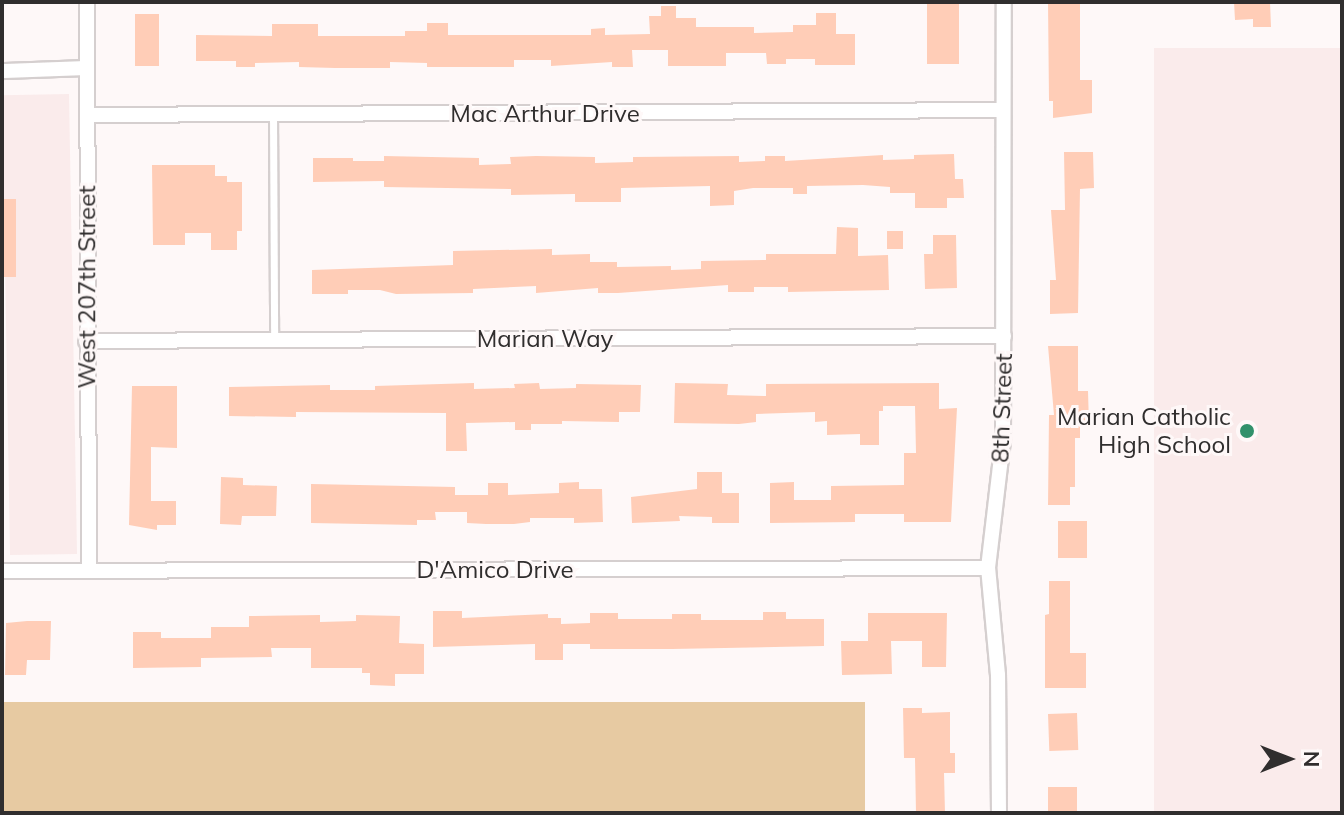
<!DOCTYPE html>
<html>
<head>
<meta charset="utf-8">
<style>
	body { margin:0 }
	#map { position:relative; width:1344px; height:815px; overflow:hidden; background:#fef8f8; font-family:Mulish,sans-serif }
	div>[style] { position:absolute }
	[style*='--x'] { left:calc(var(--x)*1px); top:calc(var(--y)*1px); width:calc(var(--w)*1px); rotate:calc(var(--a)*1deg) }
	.built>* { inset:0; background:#faebeb; transform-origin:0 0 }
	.green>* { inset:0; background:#e7caa2; transform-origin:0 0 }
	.building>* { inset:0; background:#ffcdb7; transform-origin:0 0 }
	.roads { filter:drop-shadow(2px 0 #d5cfcf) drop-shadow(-2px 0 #d5cfcf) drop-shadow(0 2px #d5cfcf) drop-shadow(0 -2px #d5cfcf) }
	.service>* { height:7px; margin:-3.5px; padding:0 3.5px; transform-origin:3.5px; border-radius:3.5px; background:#fff }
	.minor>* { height:14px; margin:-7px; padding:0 7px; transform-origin:7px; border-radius:7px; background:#fff }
	.dots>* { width:22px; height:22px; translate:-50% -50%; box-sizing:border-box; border:4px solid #fef8f8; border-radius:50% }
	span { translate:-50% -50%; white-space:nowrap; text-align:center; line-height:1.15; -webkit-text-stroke:6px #fef8f8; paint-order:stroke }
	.street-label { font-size:24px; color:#302e2e }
	.poi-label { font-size:24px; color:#302e2e }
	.right { translate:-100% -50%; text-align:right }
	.frame { position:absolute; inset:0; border:4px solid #302e2e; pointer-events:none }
	.north { position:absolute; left:1248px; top:719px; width:80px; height:80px; -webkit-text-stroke:6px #fef8f8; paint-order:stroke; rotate:90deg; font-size:22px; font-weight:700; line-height:32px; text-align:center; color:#302e2e }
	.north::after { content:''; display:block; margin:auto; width:28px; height:36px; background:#302e2e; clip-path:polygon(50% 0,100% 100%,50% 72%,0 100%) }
</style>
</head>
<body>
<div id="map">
	<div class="built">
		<i style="left:1154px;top:48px;width:188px;height:765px"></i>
		<i style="left:69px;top:94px;width:460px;height:67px;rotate:89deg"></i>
	</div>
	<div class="green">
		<i style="left:865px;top:702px;width:111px;height:863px;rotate:90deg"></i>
	</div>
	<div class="building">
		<i style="left:927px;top:2px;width:32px;height:62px"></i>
		<i style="clip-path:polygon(1048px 2px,1080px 2px,1080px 80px,1092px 80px,1092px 113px,1053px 118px,1053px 101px,1049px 101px)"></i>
		<i style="clip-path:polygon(1234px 2px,1270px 2px,1271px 27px,1253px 27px,1253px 19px,1235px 20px)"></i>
		<i style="clip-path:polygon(661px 6px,676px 6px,676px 18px,696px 18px,696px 27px,754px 27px,754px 33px,793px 32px,793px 25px,816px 25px,816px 13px,836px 13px,836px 34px,855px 34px,855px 65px,815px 65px,815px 59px,786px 59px,786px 64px,767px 64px,766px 53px,726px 53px,726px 66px,668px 66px,668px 50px,632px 50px,633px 67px,612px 67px,612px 62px,551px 66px,551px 60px,514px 60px,514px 67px,427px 67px,427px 63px,390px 62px,390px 68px,335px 68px,299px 67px,299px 62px,255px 63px,255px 67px,236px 67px,236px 61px,196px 61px,196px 35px,272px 36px,272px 24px,318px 24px,318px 36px,405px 36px,405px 31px,427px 31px,427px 23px,448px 23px,448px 35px,591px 35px,591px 29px,605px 28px,605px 35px,650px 34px,649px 16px,661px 16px)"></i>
		<i style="left:135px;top:14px;width:24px;height:52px"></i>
		<i style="clip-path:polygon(1064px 152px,1093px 152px,1094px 188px,1080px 189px,1078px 313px,1050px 314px,1050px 280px,1056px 280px,1051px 210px,1065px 210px)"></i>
		<i style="clip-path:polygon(954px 154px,955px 179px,963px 179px,964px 198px,947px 198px,947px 208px,915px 208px,915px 193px,890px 193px,890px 187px,863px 185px,807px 186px,807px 194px,793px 194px,793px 188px,753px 188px,734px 191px,734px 205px,710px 206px,710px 186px,621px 188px,621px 202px,575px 202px,575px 194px,511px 195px,511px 189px,384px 187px,384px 181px,313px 182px,313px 158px,353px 158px,353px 161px,384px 161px,384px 156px,479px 158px,479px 165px,511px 164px,510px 157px,536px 156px,595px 157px,595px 163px,633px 162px,633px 157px,739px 156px,739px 162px,765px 161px,765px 156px,785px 156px,785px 161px,883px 155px,883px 160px,914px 159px,914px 155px)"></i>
		<i style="clip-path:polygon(152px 165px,215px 165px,215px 176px,227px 176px,227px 182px,242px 182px,242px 231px,237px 231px,237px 250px,211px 250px,211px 233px,185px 233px,185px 245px,153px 245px)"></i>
		<i style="left:2px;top:199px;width:14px;height:78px"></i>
		<i style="clip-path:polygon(837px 227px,858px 228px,858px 256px,888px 255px,889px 290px,788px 292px,788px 287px,754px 287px,754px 292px,728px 292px,728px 285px,618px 293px,598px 293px,598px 288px,536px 293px,536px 286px,473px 289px,473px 293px,396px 294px,380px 290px,348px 290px,348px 294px,312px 294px,312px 270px,453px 265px,453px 251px,552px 249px,552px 255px,590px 254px,590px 262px,617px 262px,617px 267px,671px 266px,671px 270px,701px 269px,701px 261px,766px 260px,766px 254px,836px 254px)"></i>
		<i style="left:903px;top:231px;width:18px;height:16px;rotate:90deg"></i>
		<i style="clip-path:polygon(933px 235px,956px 235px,957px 288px,925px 289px,924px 254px,933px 254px)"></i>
		<i style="clip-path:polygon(1048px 346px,1078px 346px,1078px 391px,1088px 391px,1089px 425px,1080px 425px,1080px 438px,1075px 438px,1075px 487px,1070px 487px,1070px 505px,1048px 505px,1049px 415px,1054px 415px)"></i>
		<i style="clip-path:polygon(474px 383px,474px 389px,515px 388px,514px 384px,539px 383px,540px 389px,576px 388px,576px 384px,641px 385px,640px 412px,619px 412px,619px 422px,562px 421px,562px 424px,531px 424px,531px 430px,515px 430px,515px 422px,466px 423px,467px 451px,446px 451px,446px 413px,296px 412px,296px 417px,229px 416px,229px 387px,330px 385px,330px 390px,375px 390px,375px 386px)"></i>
		<i style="clip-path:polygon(675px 383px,728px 384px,727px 395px,766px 396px,766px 384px,939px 383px,939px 409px,957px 408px,951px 522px,904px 522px,904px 514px,855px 514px,855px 522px,770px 523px,770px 483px,794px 482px,794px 500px,831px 500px,831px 486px,904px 485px,904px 453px,916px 453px,915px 406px,883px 406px,883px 411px,879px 411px,879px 445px,860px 445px,860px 434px,827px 435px,827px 421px,815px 422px,815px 412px,756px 414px,756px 422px,739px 424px,674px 423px)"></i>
		<i style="clip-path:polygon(132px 386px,177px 386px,177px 448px,151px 447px,151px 501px,176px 501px,176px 525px,157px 525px,157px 530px,129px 525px)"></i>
		<i style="clip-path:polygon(697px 472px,722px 472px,722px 493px,739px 493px,739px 523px,712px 523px,712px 517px,679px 516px,680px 521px,632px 523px,631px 497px,697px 489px)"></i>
		<i style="clip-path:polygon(221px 477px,243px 478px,243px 485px,277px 486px,276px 516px,242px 516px,241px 525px,220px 524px)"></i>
		<i style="clip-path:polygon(579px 482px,579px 489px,602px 489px,603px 522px,574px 523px,574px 518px,530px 518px,530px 522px,514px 524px,486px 524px,467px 523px,467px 512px,435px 512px,436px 520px,417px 520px,417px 525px,311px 523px,311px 484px,455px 487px,455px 495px,488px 495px,488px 483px,508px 483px,508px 495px,559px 493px,559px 483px)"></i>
		<i style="left:1058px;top:521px;width:29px;height:37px"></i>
		<i style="clip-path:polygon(1049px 581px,1070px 581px,1070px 653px,1086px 653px,1086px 688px,1045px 688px,1045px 615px,1049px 614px)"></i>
		<i style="clip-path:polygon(433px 611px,462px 611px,462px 618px,548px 614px,548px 618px,561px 618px,561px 624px,590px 623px,590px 613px,618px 613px,618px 619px,672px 619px,672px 614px,701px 614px,701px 620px,763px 620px,763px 612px,786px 612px,786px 619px,824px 619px,824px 646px,672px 649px,590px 649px,590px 644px,563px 644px,563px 660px,535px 660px,535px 644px,433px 647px)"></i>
		<i style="clip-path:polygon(868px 613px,947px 613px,946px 667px,922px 667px,922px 641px,891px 641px,892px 674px,842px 675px,841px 641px,868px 641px)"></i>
		<i style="clip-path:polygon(320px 615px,320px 622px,356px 621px,356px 615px,400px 616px,399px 643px,424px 644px,424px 674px,395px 674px,395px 686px,370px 685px,370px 673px,362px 673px,362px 668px,311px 668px,311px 648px,271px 648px,272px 657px,201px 658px,201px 667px,133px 668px,133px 632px,161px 632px,161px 638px,211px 638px,211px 627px,249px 627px,249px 616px)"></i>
		<i style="clip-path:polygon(27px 621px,51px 621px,50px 660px,27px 660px,26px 675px,5px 675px,6px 623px)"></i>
		<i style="clip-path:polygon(903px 708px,922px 708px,922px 713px,950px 712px,950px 753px,955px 753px,955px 773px,944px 773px,945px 813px,916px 813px,915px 758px,904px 758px)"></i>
		<i style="left:1077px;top:713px;width:37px;height:29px;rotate:88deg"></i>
		<i style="left:1048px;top:787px;width:29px;height:26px"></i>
	</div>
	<div class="roads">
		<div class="service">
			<i style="--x:273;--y:116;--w:225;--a:89.7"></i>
		</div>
		<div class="minor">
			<i style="--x:87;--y:2;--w:569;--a:89.8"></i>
			<i style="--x:2;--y:71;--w:84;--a:-2"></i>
			<i style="--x:87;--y:115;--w:916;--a:-0.31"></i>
			<i style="--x:86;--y:341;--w:918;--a:-0.31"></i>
			<i style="--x:2;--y:571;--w:986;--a:-0.17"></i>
			<i style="--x:999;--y:813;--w:138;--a:-90.4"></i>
			<i style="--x:998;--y:675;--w:107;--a:-95.3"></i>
			<i style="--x:988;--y:568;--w:129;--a:-83.3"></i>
			<i style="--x:1003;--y:440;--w:438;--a:-89.9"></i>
		</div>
	</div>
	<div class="dots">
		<i style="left:1247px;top:431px;background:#31916b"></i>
	</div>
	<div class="street-label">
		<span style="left:545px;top:114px">Mac Arthur Drive</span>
		<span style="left:87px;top:287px;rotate:-90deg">West 207th Street</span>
		<span style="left:545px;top:339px">Marian Way</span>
		<span style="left:1002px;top:408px;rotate:-88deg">8th Street</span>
		<span style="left:495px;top:570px">D'Amico Drive</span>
	</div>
	<div class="poi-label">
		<span class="right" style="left:1231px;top:431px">Marian Catholic<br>High School</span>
	</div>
	<div class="frame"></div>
	<div class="north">N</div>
</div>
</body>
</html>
